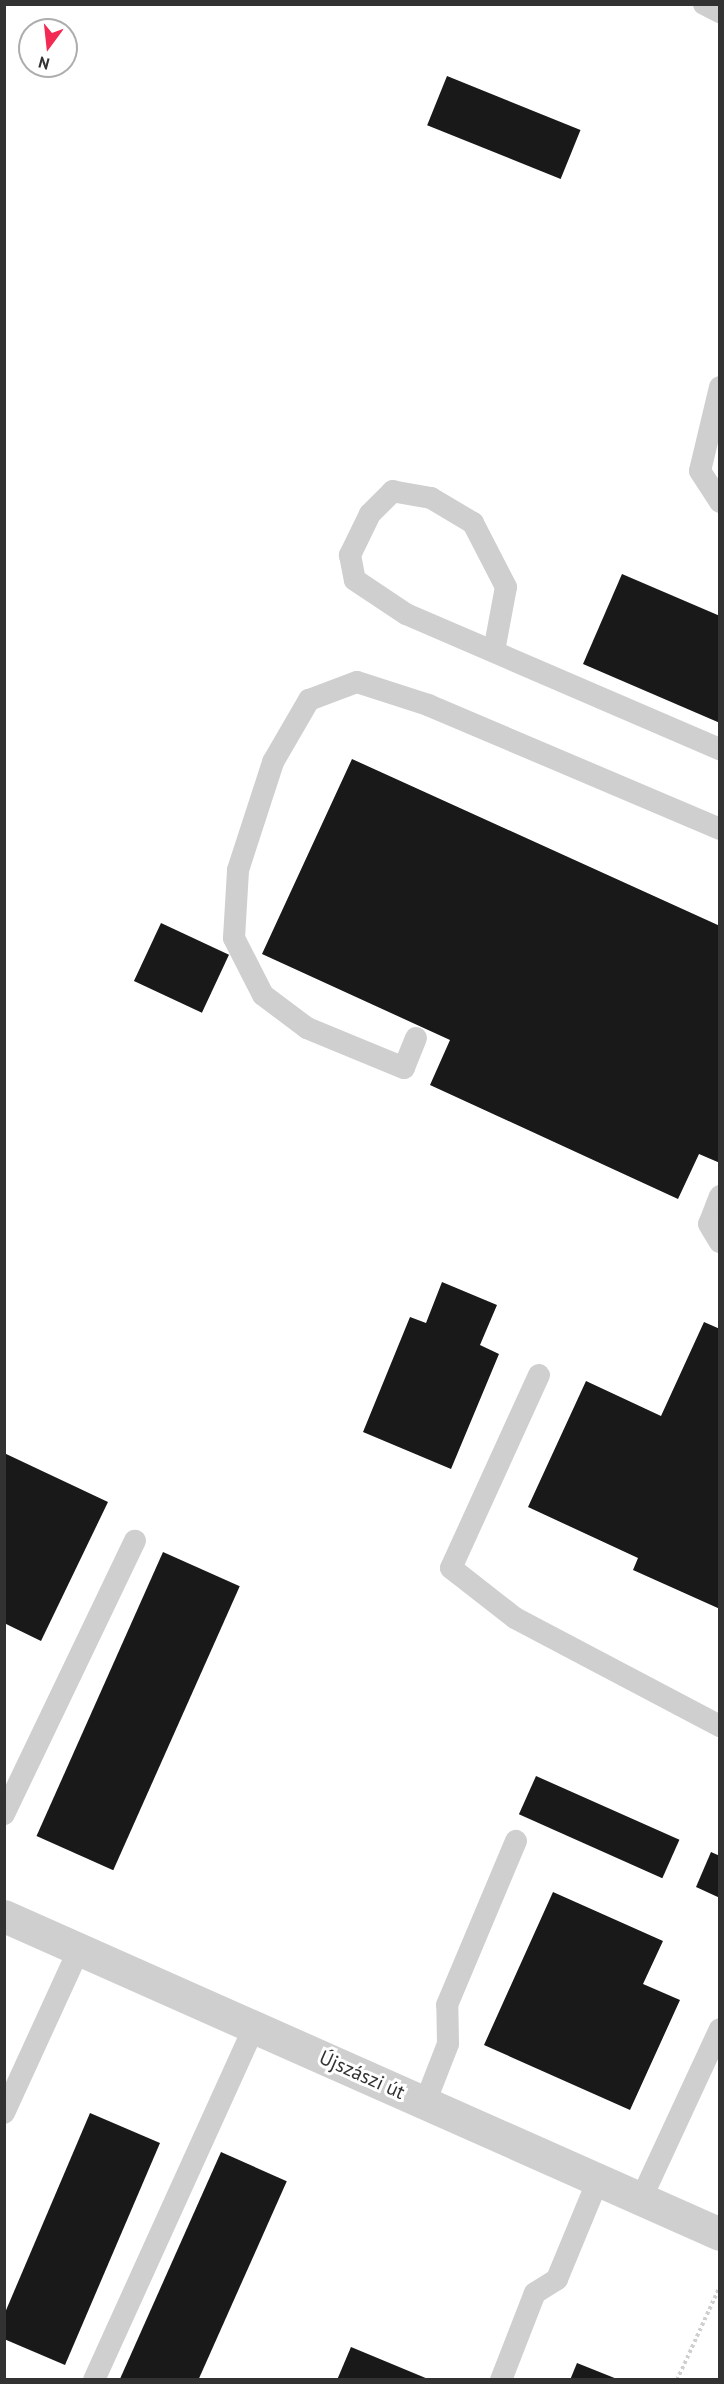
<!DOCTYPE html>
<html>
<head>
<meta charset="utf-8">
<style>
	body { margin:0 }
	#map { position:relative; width:724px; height:2384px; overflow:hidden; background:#fff; font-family:"PT Sans",sans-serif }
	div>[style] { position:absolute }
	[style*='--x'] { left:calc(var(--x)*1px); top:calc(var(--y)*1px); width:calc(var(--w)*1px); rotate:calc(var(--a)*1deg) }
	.building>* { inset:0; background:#191919; transform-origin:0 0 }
	.path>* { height:4px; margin-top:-2px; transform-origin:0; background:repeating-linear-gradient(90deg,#cfcfcf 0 3px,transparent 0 6px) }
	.lane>* { height:22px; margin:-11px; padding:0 11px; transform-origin:11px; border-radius:11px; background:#cfcfcf }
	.street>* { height:33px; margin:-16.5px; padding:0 16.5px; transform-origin:16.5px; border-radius:16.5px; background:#cfcfcf }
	span { translate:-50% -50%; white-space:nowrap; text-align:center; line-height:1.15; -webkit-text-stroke:6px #fff; paint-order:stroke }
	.street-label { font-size:20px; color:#323232 }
	.frame { position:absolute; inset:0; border:6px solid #323232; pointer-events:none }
	.north { position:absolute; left:18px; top:18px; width:60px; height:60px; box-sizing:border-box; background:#fff; border:2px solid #adadad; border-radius:50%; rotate:195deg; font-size:16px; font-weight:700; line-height:24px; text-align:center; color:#323232 }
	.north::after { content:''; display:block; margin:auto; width:21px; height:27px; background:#f22a54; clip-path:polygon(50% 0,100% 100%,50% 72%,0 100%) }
</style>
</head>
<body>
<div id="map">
	<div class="building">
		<i style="left:447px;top:76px;width:144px;height:53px;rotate:22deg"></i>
		<i style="clip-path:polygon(622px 574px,720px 616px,720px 723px,583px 664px)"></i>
		<i style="clip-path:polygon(352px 759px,720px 926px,720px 1163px,699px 1154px,678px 1199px,430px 1085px,450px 1040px,262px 954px)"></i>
		<i style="left:161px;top:923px;width:75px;height:64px;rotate:25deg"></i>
		<i style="clip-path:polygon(442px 1282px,497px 1305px,480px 1345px,499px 1354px,451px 1469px,363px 1432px,410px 1317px,426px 1323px)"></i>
		<i style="clip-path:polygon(704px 1322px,720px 1329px,720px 1609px,633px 1570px,638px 1558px,528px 1507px,586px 1381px,661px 1416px)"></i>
		<i style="clip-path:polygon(4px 1453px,108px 1502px,41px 1641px,4px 1623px)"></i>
		<i style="left:163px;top:1552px;width:84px;height:311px;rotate:24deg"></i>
		<i style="left:536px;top:1776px;width:157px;height:42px;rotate:24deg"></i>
		<i style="clip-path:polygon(711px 1852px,720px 1856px,720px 1898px,696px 1887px)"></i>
		<i style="clip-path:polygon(553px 1892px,663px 1941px,643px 1984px,680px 2000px,630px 2110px,484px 2045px)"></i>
		<i style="clip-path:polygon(90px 2113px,160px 2143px,65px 2365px,4px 2339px,4px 2315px)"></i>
		<i style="left:221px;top:2152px;width:72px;height:249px;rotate:24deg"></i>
		<i style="clip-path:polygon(351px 2347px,428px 2379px,428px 2380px,337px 2380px)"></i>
		<i style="clip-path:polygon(577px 2363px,617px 2379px,617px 2380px,570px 2380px)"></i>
	</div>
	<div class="path">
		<i style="--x:677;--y:2380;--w:103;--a:-65.4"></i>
	</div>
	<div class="lane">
		<i style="--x:704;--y:4;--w:18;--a:27"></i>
		<i style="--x:720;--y:387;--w:86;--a:103.4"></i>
		<i style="--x:700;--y:471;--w:37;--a:57"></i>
		<i style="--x:494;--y:651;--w:65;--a:-79.4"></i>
		<i style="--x:506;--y:587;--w:72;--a:-117.3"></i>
		<i style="--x:473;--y:523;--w:49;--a:-149.2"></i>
		<i style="--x:431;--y:498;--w:39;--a:-170"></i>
		<i style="--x:393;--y:491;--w:33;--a:135"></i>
		<i style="--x:370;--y:514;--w:46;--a:116"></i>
		<i style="--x:350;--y:555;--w:25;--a:79"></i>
		<i style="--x:355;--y:580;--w:61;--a:33.7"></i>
		<i style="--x:406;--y:614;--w:342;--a:23.3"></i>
		<i style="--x:416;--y:1038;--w:32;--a:112"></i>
		<i style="--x:404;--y:1068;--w:105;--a:-157.6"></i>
		<i style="--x:307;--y:1028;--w:55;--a:-143.1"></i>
		<i style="--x:263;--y:995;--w:64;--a:-117"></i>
		<i style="--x:234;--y:938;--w:68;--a:-86.6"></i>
		<i style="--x:238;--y:870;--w:114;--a:-72"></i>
		<i style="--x:273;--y:762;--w:72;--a:-59.9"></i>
		<i style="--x:309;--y:700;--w:51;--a:-20.6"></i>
		<i style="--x:357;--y:682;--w:75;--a:17.9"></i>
		<i style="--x:428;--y:705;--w:317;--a:23"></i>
		<i style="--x:720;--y:1196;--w:30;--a:111"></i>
		<i style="--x:709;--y:1224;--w:21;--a:59"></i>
		<i style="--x:539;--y:1375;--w:212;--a:114.5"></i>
		<i style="--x:451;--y:1568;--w:81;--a:38"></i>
		<i style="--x:515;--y:1618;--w:232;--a:27.8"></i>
		<i style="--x:4;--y:1814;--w:303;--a:-64.4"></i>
		<i style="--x:425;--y:2103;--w:63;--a:-68.7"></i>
		<i style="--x:448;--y:2044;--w:39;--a:-91"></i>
		<i style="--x:447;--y:2005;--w:178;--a:-67.2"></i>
		<i style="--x:4;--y:2113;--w:180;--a:-65.4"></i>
		<i style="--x:641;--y:2199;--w:187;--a:-65.1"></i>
		<i style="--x:94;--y:2380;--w:388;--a:-65.6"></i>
		<i style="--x:501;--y:2380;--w:93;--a:-68.7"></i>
		<i style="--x:535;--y:2293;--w:26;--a:-32"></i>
		<i style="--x:557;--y:2279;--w:107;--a:-67.5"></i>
	</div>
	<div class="street">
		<i style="--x:4;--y:1916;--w:783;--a:23.95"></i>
	</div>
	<div class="street-label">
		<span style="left:362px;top:2075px;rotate:24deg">Újszászi út</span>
	</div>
	<div class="frame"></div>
	<div class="north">N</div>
</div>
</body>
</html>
